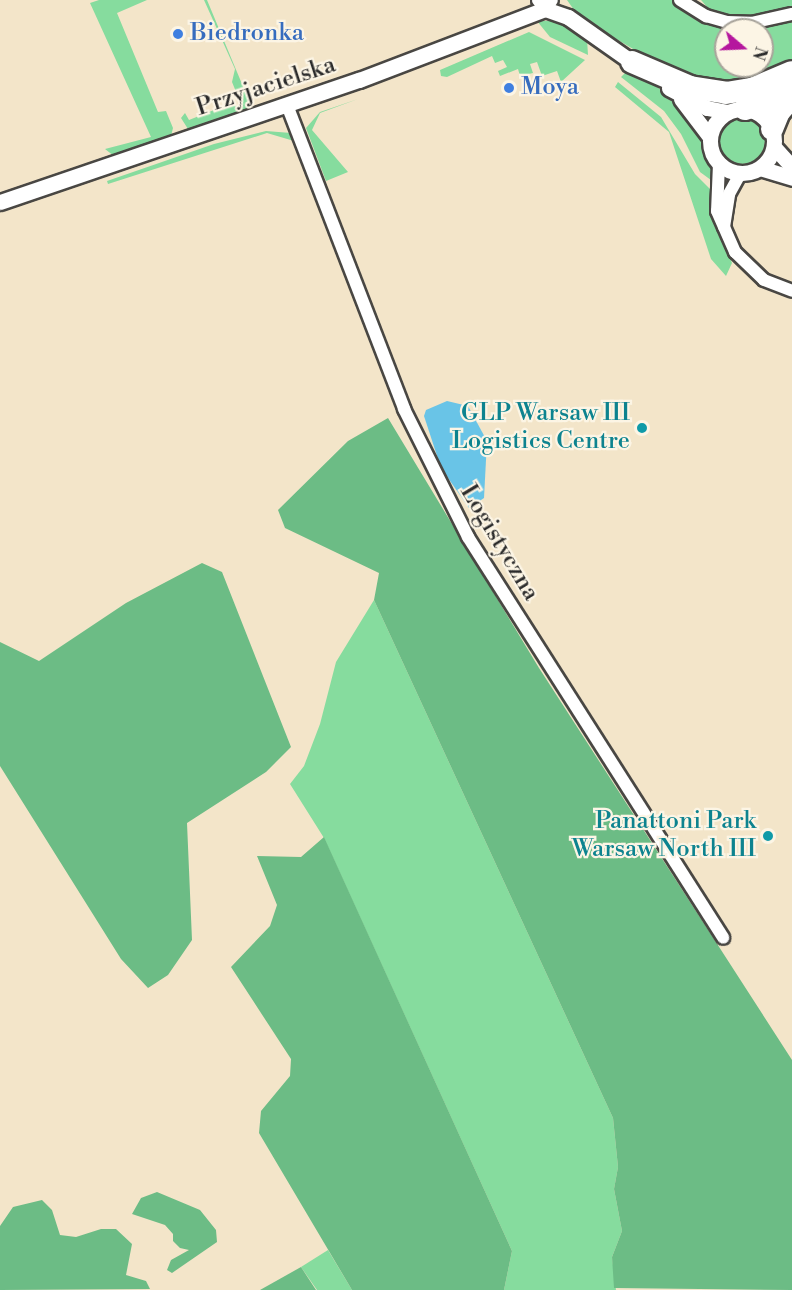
<!DOCTYPE html>
<html>
<head>
<meta charset="utf-8">
<style>
	body { margin:0 }
	#map { position:relative; width:792px; height:1290px; overflow:hidden; background:#f3e5c9; font-family:"Libre Bodoni",serif }
	div>[style] { position:absolute }
	[style*='--x'] { left:calc(var(--x)*1px); top:calc(var(--y)*1px); width:calc(var(--w)*1px); rotate:calc(var(--a)*1deg) }
	.green>* { inset:0; background:#86dc9e }
	.round { border-radius:50% }
	.forest>* { inset:0; background:#6cbc85 }
	.water>* { inset:0; background:#69c4e7 }
	.roads { filter:drop-shadow(2px 0 #494743) drop-shadow(-2px 0 #494743) drop-shadow(0 2px #494743) drop-shadow(0 -2px #494743) }
	.minor>* { height:12px; margin:-6px; padding:0 6px; transform-origin:6px; border-radius:6px; background:#fff }
	.tertiary>* { height:15px; margin:-7.5px; padding:0 7.5px; transform-origin:7.5px; border-radius:7.5px; background:#fff }
	.tertiary>.ring { margin:-7.5px; padding:0; box-sizing:content-box; background:none; border:15px solid #fff; border-radius:50% }
	.motorway>* { height:22px; margin:-11px; padding:0 11px; transform-origin:11px; border-radius:11px; background:#fff }
	.dots>* { width:16px; height:16px; translate:-50% -50%; box-sizing:border-box; border:3px solid #fcf5e5; border-radius:50% }
	span { translate:-50% -50%; white-space:nowrap; text-align:center; line-height:1.15; -webkit-text-stroke:4.5px #fcf5e5; paint-order:stroke }
	.shop-label { font-size:24px; color:#366cbe }
	.left { translate:0 -50%; text-align:left }
	.street-label { font-size:24px; color:#2b2b2b }
	.culture-label { font-size:24px; color:#0d838f }
	.right { translate:-100% -50%; text-align:right }
	.north { position:absolute; left:714px; top:18px; width:60px; height:60px; box-sizing:border-box; background:#fcf5e5; border:2px solid #a8a49b; border-radius:50%; rotate:109deg; font-size:16px; font-weight:700; line-height:24px; text-align:center; color:#2b2b2b }
	.north::after { content:''; display:block; margin:auto; width:21px; height:27px; background:#b5179e; clip-path:polygon(50% 0,100% 100%,50% 72%,0 100%) }
</style>
</head>
<body>
<div id="map">
	<div class="green">
		<i style="clip-path:polygon(99px 0,147px 0,117px 13px,158px 112px,166px 111px,173px 128px,171px 136px,114px 156px,105px 149px,151px 137px,90px 3px)"></i>
		<i style="clip-path:polygon(204px 0,207px 0,252px 108px,188px 129px,181px 118px,185px 113px,189px 120px,224px 106px,221px 98px,230px 94px,235px 106px,241px 104px,232px 82px,235px 69px)"></i>
		<i style="clip-path:polygon(evenodd,567px 0,672px 0,698px 19px,726px 29px,701px 0,792px 0,792px 102px,726px 106px,727px 88px,667px 69px,579px 17px,567px 0,726px 30px,762px 30px,762px 66px,726px 66px,726px 30px)"></i>
		<i style="clip-path:polygon(537px 21px,561px 21px,587px 39px,588px 55px,550px 37px)"></i>
		<i style="clip-path:polygon(529px 32px,585px 60px,561px 82px,557px 71px,542px 76px,537px 62px,530px 64px,533px 73px,520px 76px,518px 69px,500px 76px,498px 71px,507px 67px,503px 60px,495px 63px,492px 56px,447px 77px,441px 76px,440px 70px)"></i>
		<i style="clip-path:polygon(628px 70px,635px 71px,675px 100px,704px 134px,715px 183px,700px 172px,681px 134px,664px 111px,621px 77px)"></i>
		<i style="clip-path:polygon(618px 82px,661px 117px,695px 174px,714px 193px,717px 225px,732px 263px,726px 276px,711px 259px,669px 132px,615px 87px)"></i>
		<i style="clip-path:polygon(358px 99px,320px 113px,312px 130px,348px 172px,326px 181px,306px 128px,320px 112px)"></i>
		<i class="round" style="left:719px;top:118px;width:46px;height:46px"></i>
		<i style="clip-path:polygon(266px 131px,291px 133px,294px 141px,267px 133px,108px 184px,107px 181px,214px 144px)"></i>
		<i style="clip-path:polygon(374px 600px,613px 1118px,618px 1167px,614px 1189px,622px 1231px,612px 1257px,616px 1290px,504px 1290px,512px 1251px,324px 838px,290px 784px,304px 766px,320px 724px,336px 662px)"></i>
		<i style="clip-path:polygon(328px 1250px,352px 1290px,317px 1290px,301px 1267px)"></i>
	</div>
	<div class="forest">
		<i style="clip-path:polygon(388px 418px,539px 668px,792px 1060px,792px 1290px,614px 1288px,612px 1257px,622px 1231px,614px 1189px,618px 1167px,613px 1118px,374px 600px,379px 573px,285px 528px,278px 510px,348px 441px)"></i>
		<i style="clip-path:polygon(202px 563px,222px 572px,291px 747px,266px 772px,187px 823px,192px 940px,168px 975px,148px 988px,121px 959px,0 766px,0 642px,39px 661px,126px 603px)"></i>
		<i style="clip-path:polygon(324px 837px,512px 1251px,504px 1290px,352px 1290px,259px 1133px,261px 1111px,290px 1076px,291px 1059px,231px 967px,270px 926px,277px 905px,257px 856px,301px 857px)"></i>
		<i style="clip-path:polygon(157px 1192px,200px 1210px,216px 1230px,217px 1242px,172px 1273px,167px 1270px,171px 1260px,189px 1250px,180px 1248px,173px 1241px,173px 1234px,165px 1225px,132px 1214px,141px 1198px)"></i>
		<i style="clip-path:polygon(42px 1200px,52px 1210px,60px 1235px,76px 1237px,101px 1229px,116px 1229px,132px 1244px,126px 1275px,146px 1281px,150px 1289px,0 1290px,0 1226px,13px 1207px)"></i>
		<i style="clip-path:polygon(301px 1267px,316px 1290px,260px 1290px)"></i>
	</div>
	<div class="water">
		<i style="clip-path:polygon(447px 401px,468px 406px,487px 441px,484px 498px,469px 508px,441px 468px,424px 416px,426px 410px)"></i>
	</div>
	<div class="roads">
		<div class="minor">
			<i style="--x:538;--y:0;--w:11;--a:52"></i>
			<i style="--x:545;--y:9;--w:11;--a:-52"></i>
			<i style="--x:680;--y:0;--w:31;--a:32"></i>
			<i style="--x:706;--y:16;--w:22;--a:16"></i>
			<i style="--x:727;--y:22;--w:24;--a:2"></i>
			<i style="--x:751;--y:23;--w:42;--a:-12.4"></i>
			<i style="--x:287;--y:105;--w:326;--a:68.9"></i>
			<i style="--x:404;--y:409;--w:143;--a:63.4"></i>
			<i style="--x:468;--y:537;--w:475;--a:57.5"></i>
			<i style="--x:719;--y:164;--w:47;--a:92.4"></i>
			<i style="--x:717;--y:211;--w:45;--a:66.3"></i>
			<i style="--x:735;--y:252;--w:40;--a:44"></i>
			<i style="--x:764;--y:280;--w:30;--a:21"></i>
			<i style="--x:724;--y:227;--w:33;--a:-81"></i>
			<i style="--x:729;--y:194;--w:23;--a:-61"></i>
		</div>
		<div class="tertiary">
			<i style="--x:669;--y:88;--w:43;--a:27.8"></i>
			<i style="--x:707;--y:108;--w:21;--a:11"></i>
			<i style="--x:681;--y:99;--w:48;--a:52.7"></i>
			<i class="ring" style="left:710px;top:109px;width:49px;height:49px"></i>
			<i style="--x:774;--y:147;--w:27;--a:48"></i>
			<i style="--x:760;--y:168;--w:34;--a:17"></i>
			<i style="--x:0;--y:202;--w:379;--a:-18.8"></i>
			<i style="--x:359;--y:80;--w:199;--a:-20.9"></i>
			<i style="--x:545;--y:9;--w:24;--a:19"></i>
			<i style="--x:568;--y:17;--w:87;--a:35.2"></i>
		</div>
		<div class="motorway">
			<i style="--x:632;--y:62;--w:63;--a:23.3"></i>
			<i style="--x:690;--y:87;--w:36;--a:9"></i>
			<i style="--x:726;--y:93;--w:26;--a:-9"></i>
			<i style="--x:752;--y:89;--w:43;--a:-23"></i>
			<i style="--x:745;--y:109;--w:18;--a:-19"></i>
			<i style="--x:762;--y:103;--w:31;--a:-42"></i>
			<i style="--x:772;--y:129;--w:18;--a:-68"></i>
			<i style="--x:779;--y:112;--w:20;--a:-49"></i>
		</div>
	</div>
	<div class="dots">
		<i style="left:178px;top:34px;background:#3f7fe0"></i>
		<i style="left:509px;top:88px;background:#3f7fe0"></i>
		<i style="left:642px;top:428px;background:#0f9aa8"></i>
		<i style="left:768px;top:836px;background:#0f9aa8"></i>
	</div>
	<div class="shop-label">
		<span class="left" style="left:190px;top:34px">Biedronka</span>
		<span class="left" style="left:521px;top:88px">Moya</span>
	</div>
	<div class="street-label">
		<span style="left:266px;top:87px;rotate:-18deg">Przyjacielska</span>
		<span style="left:499px;top:543px;rotate:59deg">Logistyczna</span>
	</div>
	<div class="culture-label">
		<span class="right" style="left:630px;top:428px">GLP Warsaw III<br>Logistics Centre</span>
		<span class="right" style="left:756px;top:836px">Panattoni Park<br>Warsaw North III</span>
	</div>
	<div class="north">N</div>
</div>
</body>
</html>
